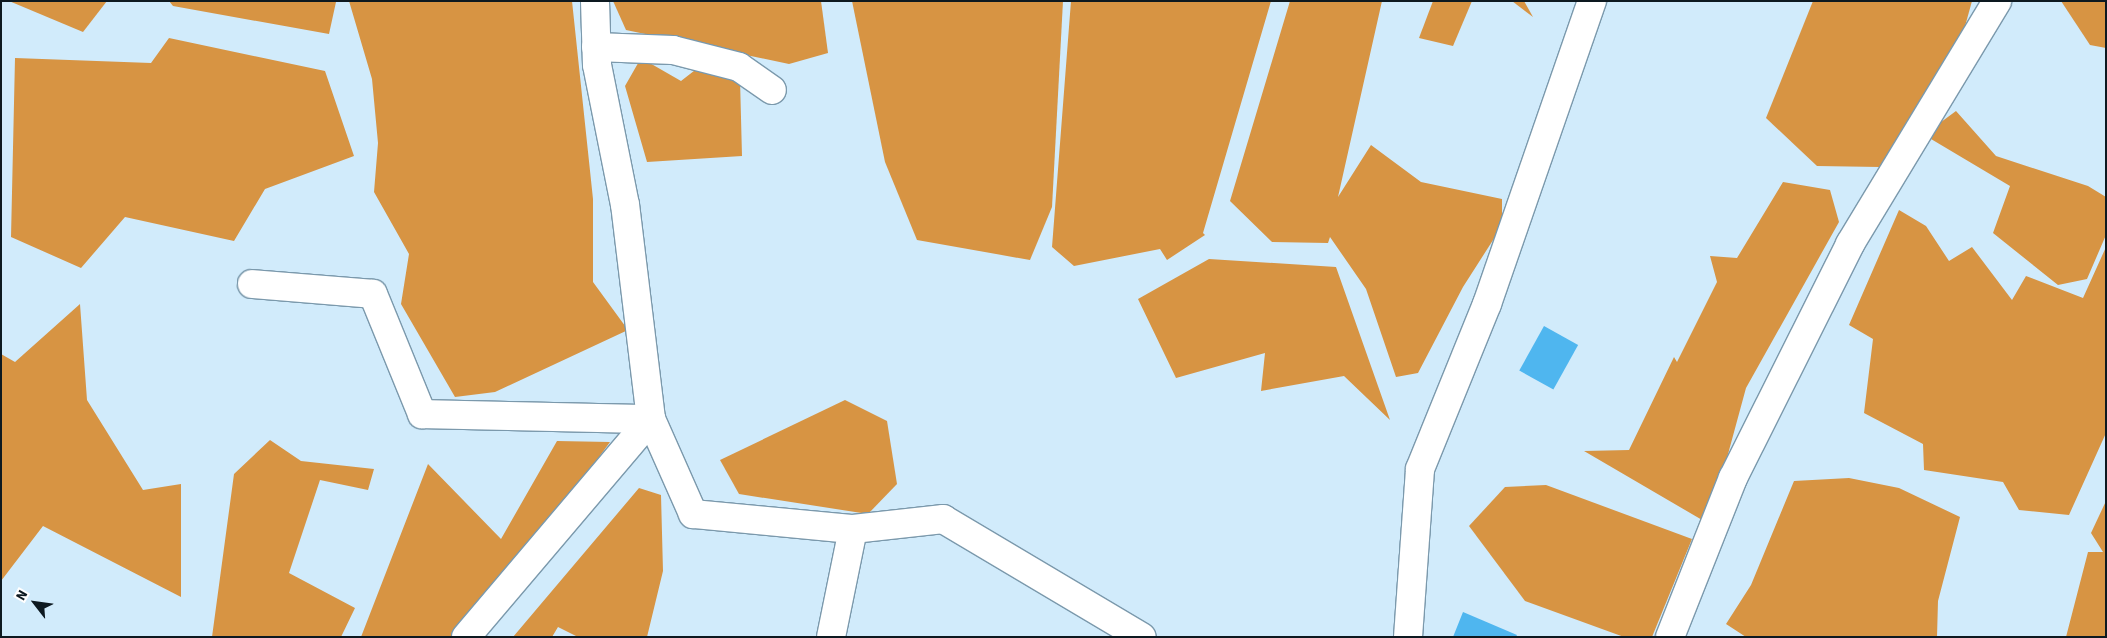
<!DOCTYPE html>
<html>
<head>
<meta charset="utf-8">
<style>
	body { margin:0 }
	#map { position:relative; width:2107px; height:638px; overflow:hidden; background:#d1ebfb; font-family:"Source Sans 3",sans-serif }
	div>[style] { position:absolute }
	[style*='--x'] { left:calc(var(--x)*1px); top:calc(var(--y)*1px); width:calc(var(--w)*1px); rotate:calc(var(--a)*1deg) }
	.water>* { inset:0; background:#d79443 }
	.building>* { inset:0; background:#4fb6ef; transform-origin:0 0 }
	.roads { filter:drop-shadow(1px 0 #7b99ac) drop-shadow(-1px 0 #7b99ac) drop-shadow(0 1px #7b99ac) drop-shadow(0 -1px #7b99ac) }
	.street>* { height:28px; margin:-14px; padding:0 14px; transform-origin:14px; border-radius:14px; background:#fff }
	span { translate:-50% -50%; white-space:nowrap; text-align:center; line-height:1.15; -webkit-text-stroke:4px #fff; paint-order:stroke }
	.frame { position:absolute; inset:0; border:2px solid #0d1920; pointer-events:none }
	.north { position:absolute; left:10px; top:578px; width:50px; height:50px; -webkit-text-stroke:4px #fff; paint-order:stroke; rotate:300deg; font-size:14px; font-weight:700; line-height:20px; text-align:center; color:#0d1920 }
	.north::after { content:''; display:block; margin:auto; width:18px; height:22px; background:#0d1920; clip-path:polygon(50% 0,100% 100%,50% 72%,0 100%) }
</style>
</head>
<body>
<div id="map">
	<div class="water">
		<i style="clip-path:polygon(9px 1px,107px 1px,83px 32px)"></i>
		<i style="clip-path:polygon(169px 1px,328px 2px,336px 2px,329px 34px,173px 6px)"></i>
		<i style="clip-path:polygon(349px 1px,572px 1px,593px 199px,593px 282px,628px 330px,495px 392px,455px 397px,401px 304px,409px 254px,374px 192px,378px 143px,372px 79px)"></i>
		<i style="clip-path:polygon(613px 1px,821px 1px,828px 53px,789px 64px,626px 30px)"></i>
		<i style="clip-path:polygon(852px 1px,1063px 1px,1052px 207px,1030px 260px,917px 240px,885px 162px)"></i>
		<i style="clip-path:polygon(1071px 1px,1271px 1px,1203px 233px,1205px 235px,1167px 260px,1160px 249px,1074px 266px,1052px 247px)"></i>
		<i style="clip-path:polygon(1290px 1px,1382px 1px,1338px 197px,1371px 145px,1421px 182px,1502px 199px,1502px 226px,1463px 287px,1418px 373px,1396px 377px,1366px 289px,1330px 237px,1328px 243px,1272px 242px,1230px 201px)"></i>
		<i style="clip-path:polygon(1433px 1px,1472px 1px,1453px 46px,1419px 38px)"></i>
		<i style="clip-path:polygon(1512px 1px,1524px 1px,1533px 17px)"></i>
		<i style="clip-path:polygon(1813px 1px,1972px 1px,1964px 30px,1880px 167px,1817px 166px,1766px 118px)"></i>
		<i style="clip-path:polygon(2061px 1px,2106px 1px,2106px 48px,2090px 45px)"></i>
		<i style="clip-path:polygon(169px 38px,325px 71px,354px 156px,265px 189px,234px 241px,125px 217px,81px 268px,11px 237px,15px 58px,151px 63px)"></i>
		<i style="clip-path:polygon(641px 58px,681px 81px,699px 67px,740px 79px,742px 156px,647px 162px,625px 86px)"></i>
		<i style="clip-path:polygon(1956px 111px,1996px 156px,2088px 186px,2106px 197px,2106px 235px,2087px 279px,2058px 285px,1993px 233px,2010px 186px,1931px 139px,1933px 128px)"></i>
		<i style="clip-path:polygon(1783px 182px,1830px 190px,1839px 222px,1746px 388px,1709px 524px,1584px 451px,1629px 450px,1674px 357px,1677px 362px,1717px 282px,1710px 256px,1737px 258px)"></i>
		<i style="clip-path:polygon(1899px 210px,1926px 226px,1949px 261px,1972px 247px,2012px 300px,2026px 276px,2083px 298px,2106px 247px,2106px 433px,2069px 515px,2019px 510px,2003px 482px,1924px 470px,1923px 444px,1864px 413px,1873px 339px,1849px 325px)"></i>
		<i style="clip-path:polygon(1209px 259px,1336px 267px,1390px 420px,1344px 376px,1261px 391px,1265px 353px,1176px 378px,1138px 299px)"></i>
		<i style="clip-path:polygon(80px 304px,87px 400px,143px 490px,181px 484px,181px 597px,43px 526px,1px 581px,1px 354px,15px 362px)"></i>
		<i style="clip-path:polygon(845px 400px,887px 421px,897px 484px,868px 514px,739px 494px,720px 460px)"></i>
		<i style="clip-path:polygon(270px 440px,301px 461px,374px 469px,368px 490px,320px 480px,289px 573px,355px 608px,341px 637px,212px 637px,234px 474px)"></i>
		<i style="clip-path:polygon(557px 441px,610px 442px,468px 637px,361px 637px,428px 464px,501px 539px)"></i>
		<i style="clip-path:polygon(1849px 478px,1899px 488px,1960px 517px,1938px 601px,1937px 637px,1746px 637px,1726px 624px,1751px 585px,1794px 481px)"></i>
		<i style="clip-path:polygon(1546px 485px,1692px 539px,1652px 637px,1624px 637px,1525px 601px,1469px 526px,1505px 487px)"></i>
		<i style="clip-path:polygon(639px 488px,661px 495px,663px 571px,647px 637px,578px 637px,558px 627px,552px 637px,513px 637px)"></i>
		<i style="clip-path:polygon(2106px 501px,2106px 637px,2066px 637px,2088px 552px,2103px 552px,2091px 533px)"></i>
	</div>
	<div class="building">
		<i style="left:1544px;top:326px;width:39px;height:51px;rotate:29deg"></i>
		<i style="clip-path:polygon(1463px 612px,1517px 635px,1516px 637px,1453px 637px)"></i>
	</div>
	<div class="roads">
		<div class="street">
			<i style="--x:596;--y:47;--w:77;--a:2.2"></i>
			<i style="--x:673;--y:50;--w:68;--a:14.4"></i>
			<i style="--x:739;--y:67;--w:40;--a:34.9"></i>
			<i style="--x:252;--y:284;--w:121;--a:4.7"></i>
			<i style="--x:373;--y:294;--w:130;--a:67.8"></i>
			<i style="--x:422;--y:414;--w:229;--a:1.3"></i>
			<i style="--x:651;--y:419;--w:104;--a:66.1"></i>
			<i style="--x:693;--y:514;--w:161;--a:5.4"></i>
			<i style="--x:853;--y:529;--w:110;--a:101.5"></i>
			<i style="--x:853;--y:529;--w:91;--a:-6.3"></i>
			<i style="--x:943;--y:519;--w:231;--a:30.7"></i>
			<i style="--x:466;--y:637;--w:286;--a:-49.7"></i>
			<i style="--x:651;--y:419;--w:216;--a:-96.9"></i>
			<i style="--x:625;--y:205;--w:143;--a:-101.3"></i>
			<i style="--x:597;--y:65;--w:64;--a:-91.8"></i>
			<i style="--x:1408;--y:637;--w:168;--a:-85.9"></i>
			<i style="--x:1420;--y:469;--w:178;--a:-67.9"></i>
			<i style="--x:1487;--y:304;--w:321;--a:-70.9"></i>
			<i style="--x:1670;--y:637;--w:171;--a:-68.4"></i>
			<i style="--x:1733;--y:478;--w:262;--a:-63.4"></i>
			<i style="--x:1850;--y:244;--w:284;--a:-58.8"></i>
		</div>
	</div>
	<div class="frame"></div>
	<div class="north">N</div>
</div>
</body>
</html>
